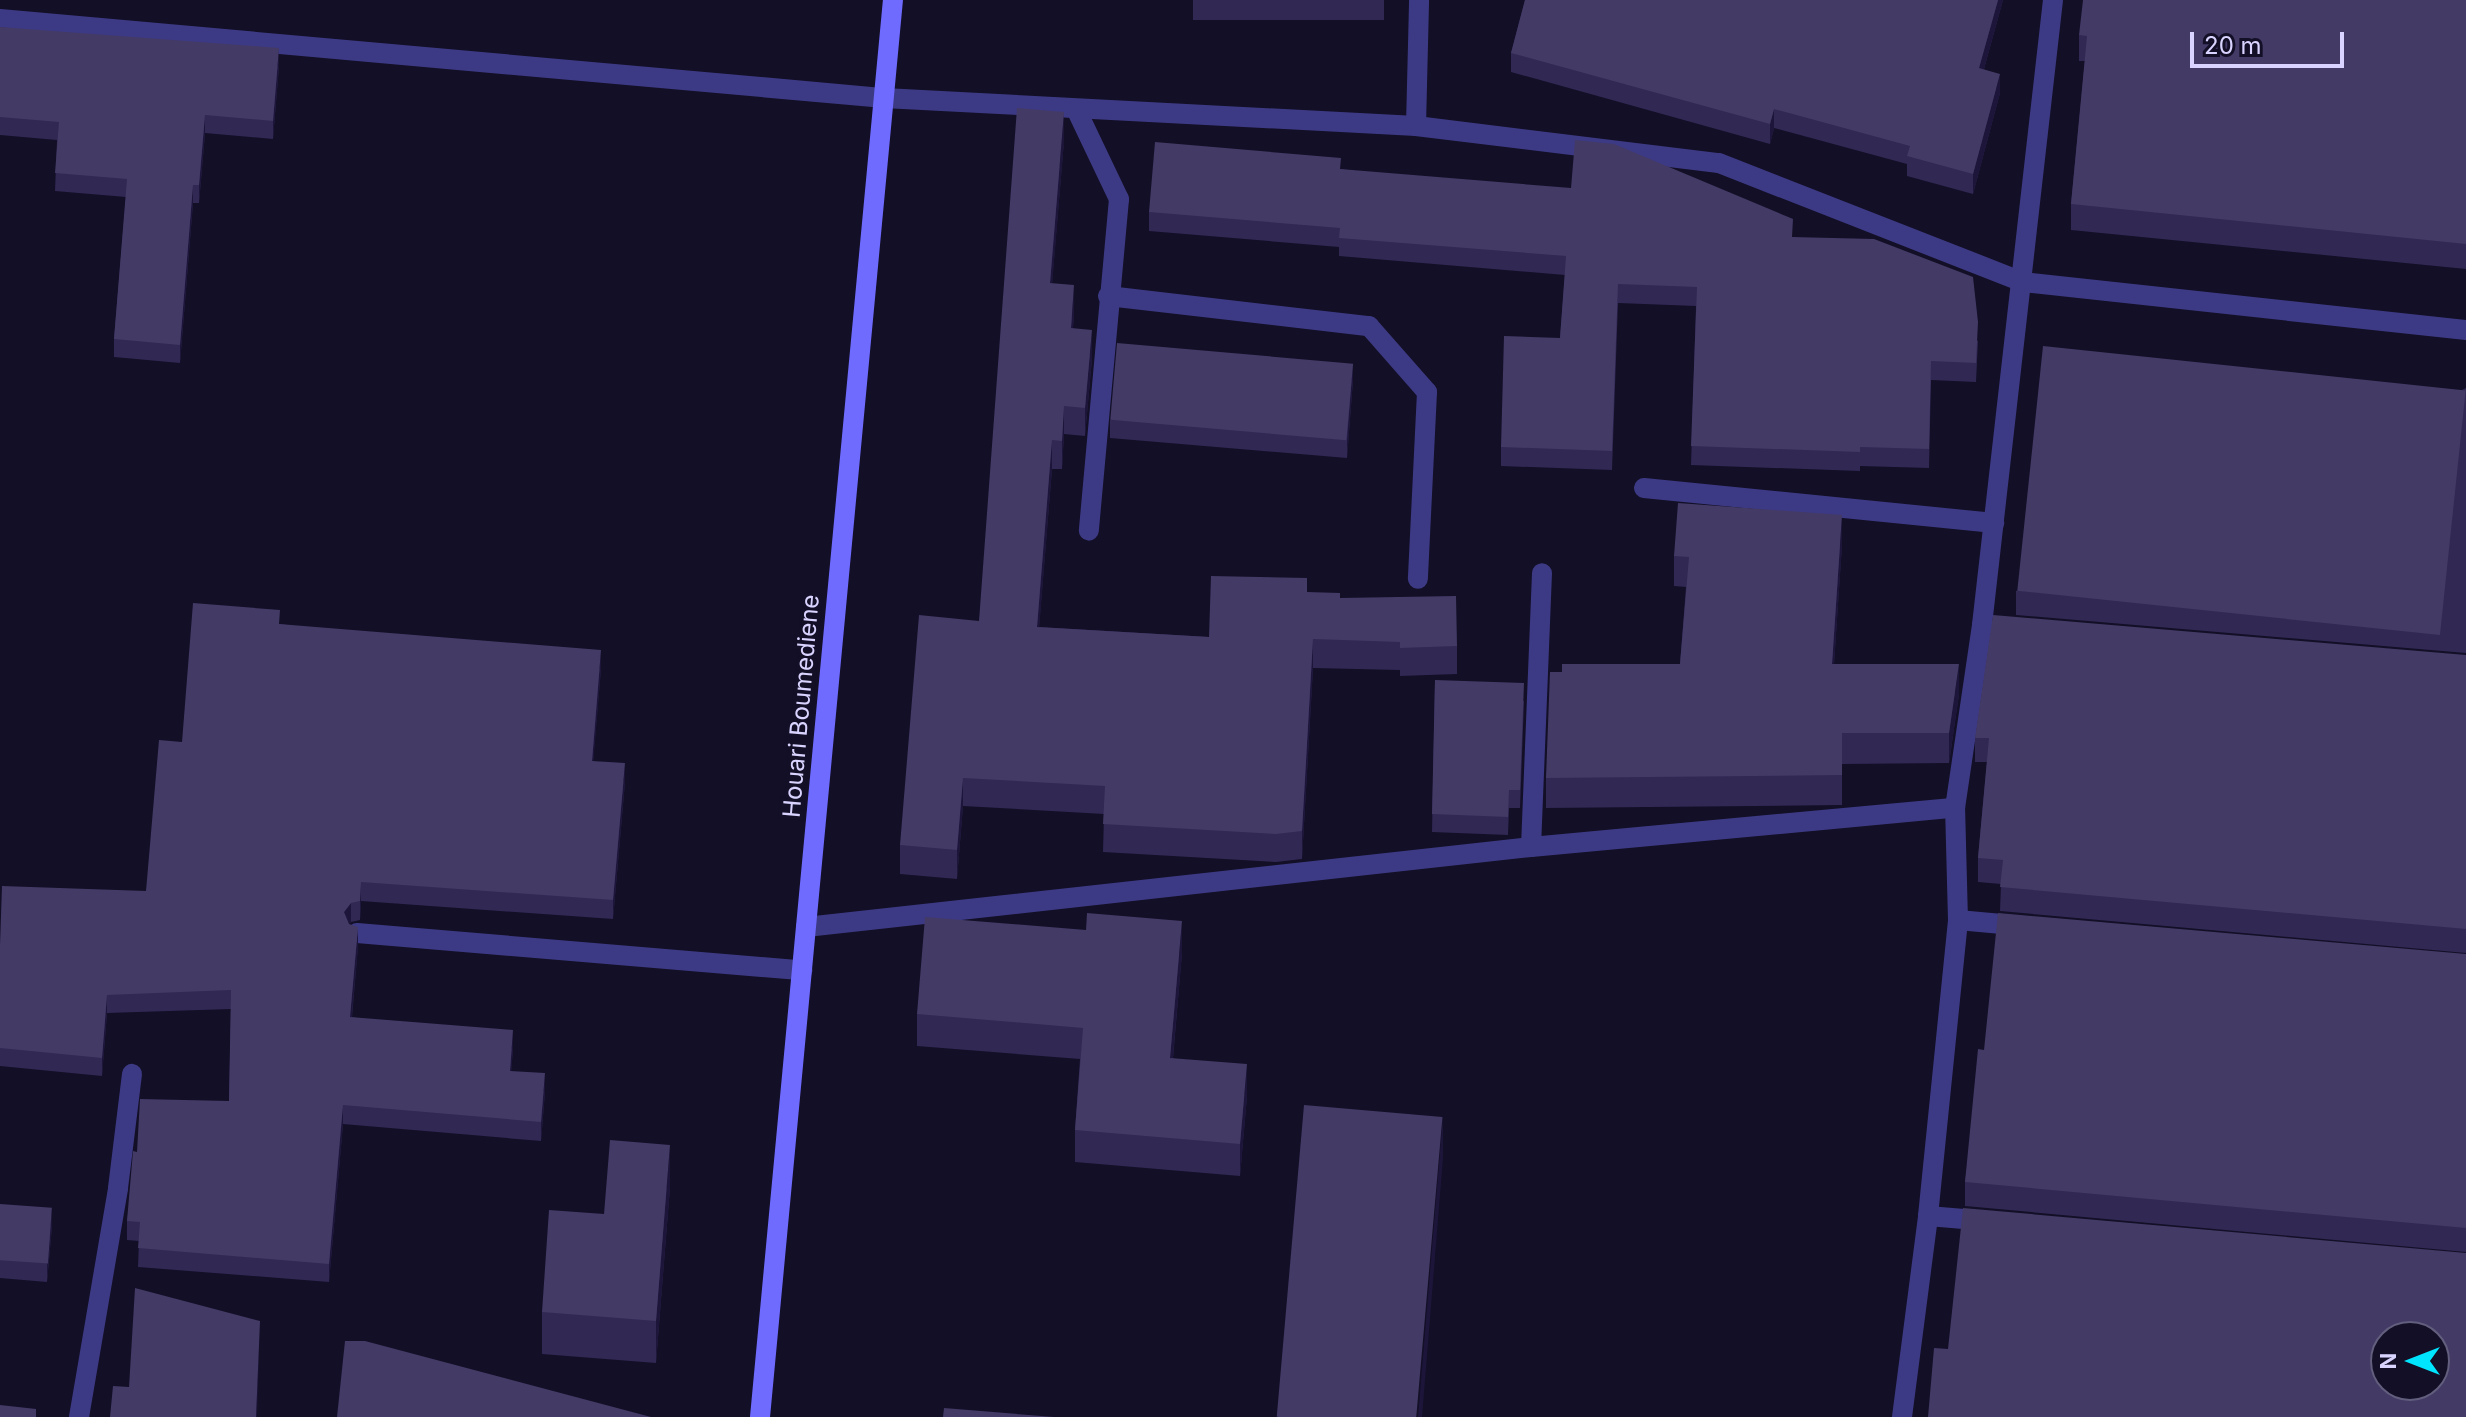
<!DOCTYPE html>
<html>
<head>
<meta charset="utf-8">
<style>
	body { margin:0 }
	#map { position:relative; width:2466px; height:1417px; overflow:hidden; background:#130f26; font-family:Inter,sans-serif }
	div>[style] { position:absolute }
	[style*='--x'] { left:calc(var(--x)*1px); top:calc(var(--y)*1px); width:calc(var(--w)*1px); rotate:calc(var(--a)*1deg) }
	.street>* { height:20px; margin:-10px; padding:0 10px; transform-origin:10px; border-radius:10px; background:#3d3a85 }
	.secondary>* { height:20px; margin:-10px; padding:0 10px; transform-origin:10px; border-radius:10px; background:#6f6bff }
	.wall>* { inset:0; background:#312854; transform-origin:0 0 }
	.shaded-wall>* { inset:0; background:#1d163a }
	.building>* { inset:0; background:#433a66; transform-origin:0 0 }
	span { translate:-50% -50%; white-space:nowrap; text-align:center; line-height:1.15; -webkit-text-stroke:8px #130f26; paint-order:stroke }
	.street-label { font-size:24px; color:#d9d4ff }
	.north { position:absolute; left:2370px; top:1321px; width:80px; height:80px; box-sizing:border-box; background:#130f26; border:2px solid #625e7d; border-radius:50%; rotate:270deg; font-size:22px; font-weight:700; line-height:32px; text-align:center; color:#d9d4ff }
	.north::after { content:''; display:block; margin:auto; width:28px; height:36px; background:#00e5ff; clip-path:polygon(50% 0,100% 100%,50% 72%,0 100%) }
	.scale { position:absolute; left:2190px; top:32px; width:154px; height:36px; box-sizing:border-box; border:4px solid #d9d4ff; border-top:0; padding-left:10px; font-size:24px; line-height:28px; white-space:nowrap; color:#d9d4ff; -webkit-text-stroke:6px #130f26; paint-order:stroke }
</style>
</head>
<body>
<div id="map">
	<div class="street">
		<i style="--x:0;--y:19;--w:888;--a:5.11"></i>
		<i style="--x:884;--y:98;--w:533;--a:3.01"></i>
		<i style="--x:1416;--y:126;--w:305;--a:7"></i>
		<i style="--x:1719;--y:163;--w:326;--a:21.4"></i>
		<i style="--x:2023;--y:282;--w:446;--a:6.2"></i>
		<i style="--x:1076;--y:109;--w:100;--a:64.5"></i>
		<i style="--x:1119;--y:199;--w:333;--a:95.2"></i>
		<i style="--x:1416;--y:126;--w:126;--a:-88.6"></i>
		<i style="--x:1108;--y:296;--w:263;--a:6.6"></i>
		<i style="--x:1369;--y:326;--w:88;--a:48.7"></i>
		<i style="--x:1427;--y:392;--w:187;--a:92.8"></i>
		<i style="--x:1644;--y:488;--w:352;--a:5.7"></i>
		<i style="--x:1531;--y:847;--w:274;--a:-87.7"></i>
		<i style="--x:1958;--y:920;--w:66;--a:5.2"></i>
		<i style="--x:806;--y:927;--w:729;--a:-6.3"></i>
		<i style="--x:1531;--y:847;--w:426;--a:-5.3"></i>
		<i style="--x:357;--y:933;--w:447;--a:4.8"></i>
		<i style="--x:1928;--y:1216;--w:60;--a:4.8"></i>
		<i style="--x:79;--y:1417;--w:232;--a:-80.3"></i>
		<i style="--x:118;--y:1188;--w:115;--a:-83"></i>
		<i style="--x:1902;--y:1417;--w:203;--a:-82.6"></i>
		<i style="--x:1928;--y:1216;--w:298;--a:-84.2"></i>
		<i style="--x:1958;--y:920;--w:112;--a:-91.5"></i>
		<i style="--x:1955;--y:808;--w:185;--a:-81.6"></i>
		<i style="--x:1982;--y:625;--w:629;--a:-83.52"></i>
	</div>
	<div class="secondary">
		<i style="--x:760;--y:1417;--w:1423;--a:-84.64"></i>
	</div>
	<div class="wall">
		<i style="left:1193px;top:0;width:191px;height:20px"></i>
		<i style="clip-path:polygon(1525px 0,2003px 0,1984px 69px,2000px 93px,1973px 194px,1907px 176px,1907px 164px,1774px 128px,1770px 144px,1511px 72px,1511px 53px)"></i>
		<i style="clip-path:polygon(2466px 0,2466px 269px,2071px 230px,2071px 204px,2085px 61px,2079px 61px,2079px 35px)"></i>
		<i style="clip-path:polygon(0 27px,279px 66px,273px 139px,205px 133px,199px 203px,193px 203px,180px 363px,114px 357px,114px 339px,126px 197px,55px 191px,57px 140px,0 135px)"></i>
		<i style="clip-path:polygon(1064px 141px,1052px 283px,1074px 313px,1073px 328px,1092px 358px,1085px 436px,1064px 434px,1062px 469px,1052px 469px,1039px 627px,1209px 637px,1307px 592px,1340px 598px,1457px 646px,1457px 674px,1400px 676px,1400px 670px,1313px 668px,1302px 859px,1276px 862px,1103px 852px,1104px 814px,963px 806px,957px 879px,900px 874px,900px 845px,979px 621px)"></i>
		<i style="clip-path:polygon(1341px 169px,1793px 237px,1978px 341px,1976px 382px,1931px 380px,1929px 468px,1860px 466px,1860px 471px,1691px 465px,1696px 306px,1618px 303px,1612px 470px,1501px 466px,1501px 447px,1560px 338px,1565px 275px,1339px 256px,1339px 247px,1149px 231px,1149px 212px)"></i>
		<i style="clip-path:polygon(1353px 380px,1347px 458px,1110px 438px,1110px 420px)"></i>
		<i style="clip-path:polygon(2466px 388px,2466px 653px,2016px 615px,2016px 591px)"></i>
		<i style="clip-path:polygon(1842px 545px,1834px 664px,1959px 694px,1949px 763px,1842px 764px,1842px 805px,1546px 808px,1546px 778px,1562px 672px,1680px 664px,1686px 587px,1674px 586px,1674px 556px)"></i>
		<i style="clip-path:polygon(280px 624px,601px 669px,593px 761px,625px 782px,613px 919px,361px 901px,360px 920px,351px 922px,349px 924px,358px 946px,352px 1017px,513px 1049px,511px 1071px,545px 1092px,541px 1141px,343px 1124px,329px 1282px,138px 1267px,139px 1241px,127px 1240px,127px 1221px,137px 1152px,229px 1101px,231px 1009px,107px 1013px,102px 1076px,0 1066px,0 945px,146px 891px,182px 742px)"></i>
		<i style="clip-path:polygon(2466px 655px,2466px 953px,2000px 911px,2001px 884px,1978px 882px,1978px 858px,1987px 762px,1975px 762px,1975px 738px)"></i>
		<i style="clip-path:polygon(1435px 680px,1524px 701px,1520px 808px,1509px 808px,1508px 835px,1432px 832px)"></i>
		<i style="clip-path:polygon(1182px 953px,1173px 1058px,1247px 1096px,1240px 1176px,1075px 1162px,1075px 1130px,1080px 1059px,917px 1046px,917px 1014px)"></i>
		<i style="clip-path:polygon(2466px 954px,2466px 1252px,1965px 1206px,1965px 1182px,1984px 1050px)"></i>
		<i style="clip-path:polygon(670px 1187px,656px 1363px,542px 1354px,542px 1312px,604px 1214px)"></i>
		<i style="clip-path:polygon(0 1204px,52px 1226px,47px 1282px,0 1278px)"></i>
	</div>
	<div class="shaded-wall">
		<i style="clip-path:polygon(1998px 0,2003px 0,1979px 87px,1979px 68px)"></i>
		<i style="clip-path:polygon(279px 48px,279px 66px,273px 139px,273px 121px)"></i>
		<i style="clip-path:polygon(2000px 74px,2000px 93px,1973px 194px,1973px 174px)"></i>
		<i style="clip-path:polygon(1774px 109px,1774px 128px,1770px 144px,1770px 124px)"></i>
		<i style="clip-path:polygon(1064px 112px,1064px 141px,1050px 311px,1050px 283px)"></i>
		<i style="clip-path:polygon(205px 115px,205px 133px,199px 203px,199px 185px)"></i>
		<i style="clip-path:polygon(193px 185px,193px 203px,180px 363px,180px 345px)"></i>
		<i style="clip-path:polygon(1074px 285px,1074px 313px,1071px 357px,1071px 328px)"></i>
		<i style="clip-path:polygon(1092px 330px,1092px 358px,1085px 436px,1085px 408px)"></i>
		<i style="clip-path:polygon(1353px 362px,1353px 380px,1347px 458px,1347px 441px)"></i>
		<i style="clip-path:polygon(1064px 406px,1064px 434px,1062px 469px,1062px 441px)"></i>
		<i style="clip-path:polygon(1052px 440px,1052px 469px,1037px 655px,1037px 627px)"></i>
		<i style="clip-path:polygon(1842px 515px,1842px 545px,1832px 694px,1832px 664px)"></i>
		<i style="clip-path:polygon(1313px 639px,1313px 668px,1302px 859px,1302px 831px)"></i>
		<i style="clip-path:polygon(601px 650px,601px 669px,592px 779px,592px 761px)"></i>
		<i style="clip-path:polygon(1959px 664px,1959px 694px,1949px 763px,1949px 733px)"></i>
		<i style="clip-path:polygon(625px 763px,625px 782px,613px 919px,613px 900px)"></i>
		<i style="clip-path:polygon(963px 778px,963px 806px,957px 879px,957px 850px)"></i>
		<i style="clip-path:polygon(361px 882px,361px 901px,360px 920px,360px 901px)"></i>
		<i style="clip-path:polygon(351px 903px,351px 922px,344px 931px,344px 912px)"></i>
		<i style="clip-path:polygon(1182px 921px,1182px 953px,1170px 1090px,1170px 1058px)"></i>
		<i style="clip-path:polygon(358px 927px,358px 946px,350px 1036px,350px 1017px)"></i>
		<i style="clip-path:polygon(107px 995px,107px 1013px,102px 1076px,102px 1058px)"></i>
		<i style="clip-path:polygon(513px 1030px,513px 1049px,510px 1090px,510px 1071px)"></i>
		<i style="clip-path:polygon(1247px 1064px,1247px 1096px,1240px 1176px,1240px 1144px)"></i>
		<i style="clip-path:polygon(545px 1073px,545px 1092px,541px 1141px,541px 1122px)"></i>
		<i style="clip-path:polygon(343px 1105px,343px 1124px,329px 1282px,329px 1264px)"></i>
		<i style="clip-path:polygon(1443px 1116px,1443px 1158px,1422px 1417px,1418px 1417px)"></i>
		<i style="clip-path:polygon(670px 1145px,670px 1187px,656px 1363px,656px 1321px)"></i>
		<i style="clip-path:polygon(52px 1208px,52px 1226px,47px 1282px,47px 1265px)"></i>
		<i style="clip-path:polygon(260px 1321px,257px 1417px,256px 1417px)"></i>
	</div>
	<div class="building">
		<i style="clip-path:polygon(1525px 0,1998px 0,1979px 68px,2000px 74px,1973px 174px,1907px 156px,1910px 146px,1774px 109px,1770px 124px,1511px 53px)"></i>
		<i style="clip-path:polygon(2083px 0,2466px 0,2466px 244px,2071px 204px,2087px 36px,2079px 35px)"></i>
		<i style="clip-path:polygon(0 27px,279px 48px,273px 121px,205px 115px,199px 185px,193px 185px,180px 345px,114px 339px,127px 179px,55px 173px,59px 122px,0 117px)"></i>
		<i style="clip-path:polygon(1017px 108px,1064px 112px,1050px 283px,1074px 285px,1071px 328px,1092px 330px,1085px 408px,1064px 406px,1062px 441px,1052px 440px,1037px 627px,1209px 637px,1211px 576px,1307px 578px,1307px 592px,1340px 593px,1340px 598px,1456px 596px,1457px 646px,1400px 648px,1400px 642px,1313px 639px,1302px 831px,1276px 834px,1103px 824px,1105px 786px,963px 778px,957px 850px,900px 845px,919px 615px,979px 621px)"></i>
		<i style="clip-path:polygon(1575px 140px,1614px 144px,1793px 219px,1792px 237px,1874px 239px,1973px 277px,1978px 322px,1976px 363px,1931px 361px,1929px 449px,1860px 447px,1860px 452px,1691px 446px,1697px 287px,1618px 284px,1612px 451px,1501px 447px,1504px 336px,1560px 338px,1566px 256px,1339px 238px,1340px 228px,1149px 212px,1155px 142px,1341px 158px,1340px 169px,1571px 188px)"></i>
		<i style="left:1117px;top:343px;width:237px;height:77px;rotate:5deg"></i>
		<i style="left:2043px;top:346px;width:425px;height:246px;rotate:6deg"></i>
		<i style="clip-path:polygon(1678px 503px,1842px 515px,1832px 664px,1959px 664px,1949px 733px,1842px 733px,1842px 775px,1546px 778px,1550px 672px,1562px 672px,1562px 664px,1680px 664px,1689px 557px,1674px 556px)"></i>
		<i style="clip-path:polygon(193px 603px,280px 610px,279px 624px,601px 650px,592px 761px,625px 763px,613px 900px,361px 882px,360px 901px,351px 903px,344px 912px,349px 924px,358px 927px,350px 1017px,513px 1030px,510px 1071px,545px 1073px,541px 1122px,343px 1105px,329px 1264px,138px 1248px,140px 1222px,127px 1221px,133px 1151px,137px 1152px,140px 1099px,229px 1101px,231px 990px,107px 995px,102px 1058px,0 1048px,0 945px,2px 886px,146px 891px,159px 740px,182px 742px)"></i>
		<i style="clip-path:polygon(1993px 615px,2466px 655px,2466px 929px,2000px 887px,2003px 860px,1978px 858px,1989px 738px,1975px 738px)"></i>
		<i style="clip-path:polygon(1435px 680px,1524px 683px,1520px 790px,1509px 790px,1508px 817px,1432px 814px)"></i>
		<i style="clip-path:polygon(1087px 913px,1182px 921px,1170px 1058px,1247px 1064px,1240px 1144px,1075px 1130px,1083px 1028px,917px 1014px,925px 917px,1086px 930px)"></i>
		<i style="clip-path:polygon(1998px 913px,2466px 954px,2466px 1228px,1965px 1182px,1978px 1049px,1984px 1050px)"></i>
		<i style="left:1304px;top:1105px;width:139px;height:313px;rotate:5deg"></i>
		<i style="clip-path:polygon(610px 1140px,670px 1145px,656px 1321px,542px 1312px,549px 1210px,604px 1214px)"></i>
		<i style="left:0;top:1204px;width:52px;height:56px;rotate:4deg"></i>
		<i style="clip-path:polygon(evenodd,1963px 1208px,2466px 1253px,2466px 1417px,1928px 1417px,1934px 1348px,1948px 1349px,1963px 1208px,2386px 1337px,2434px 1337px,2434px 1385px,2386px 1385px,2386px 1337px)"></i>
		<i style="clip-path:polygon(135px 1288px,260px 1321px,256px 1417px,110px 1417px,113px 1386px,129px 1387px)"></i>
		<i style="clip-path:polygon(345px 1341px,365px 1341px,651px 1417px,337px 1417px)"></i>
		<i style="clip-path:polygon(0 1405px,36px 1409px,36px 1417px,0 1417px)"></i>
		<i style="clip-path:polygon(944px 1408px,1054px 1417px,943px 1417px)"></i>
	</div>
	<div class="street-label">
		<span style="left:801px;top:706px;rotate:-85deg">Houari Boumediene</span>
	</div>
	<div class="north">N</div>
	<div class="scale">20 m</div>
</div>
</body>
</html>
